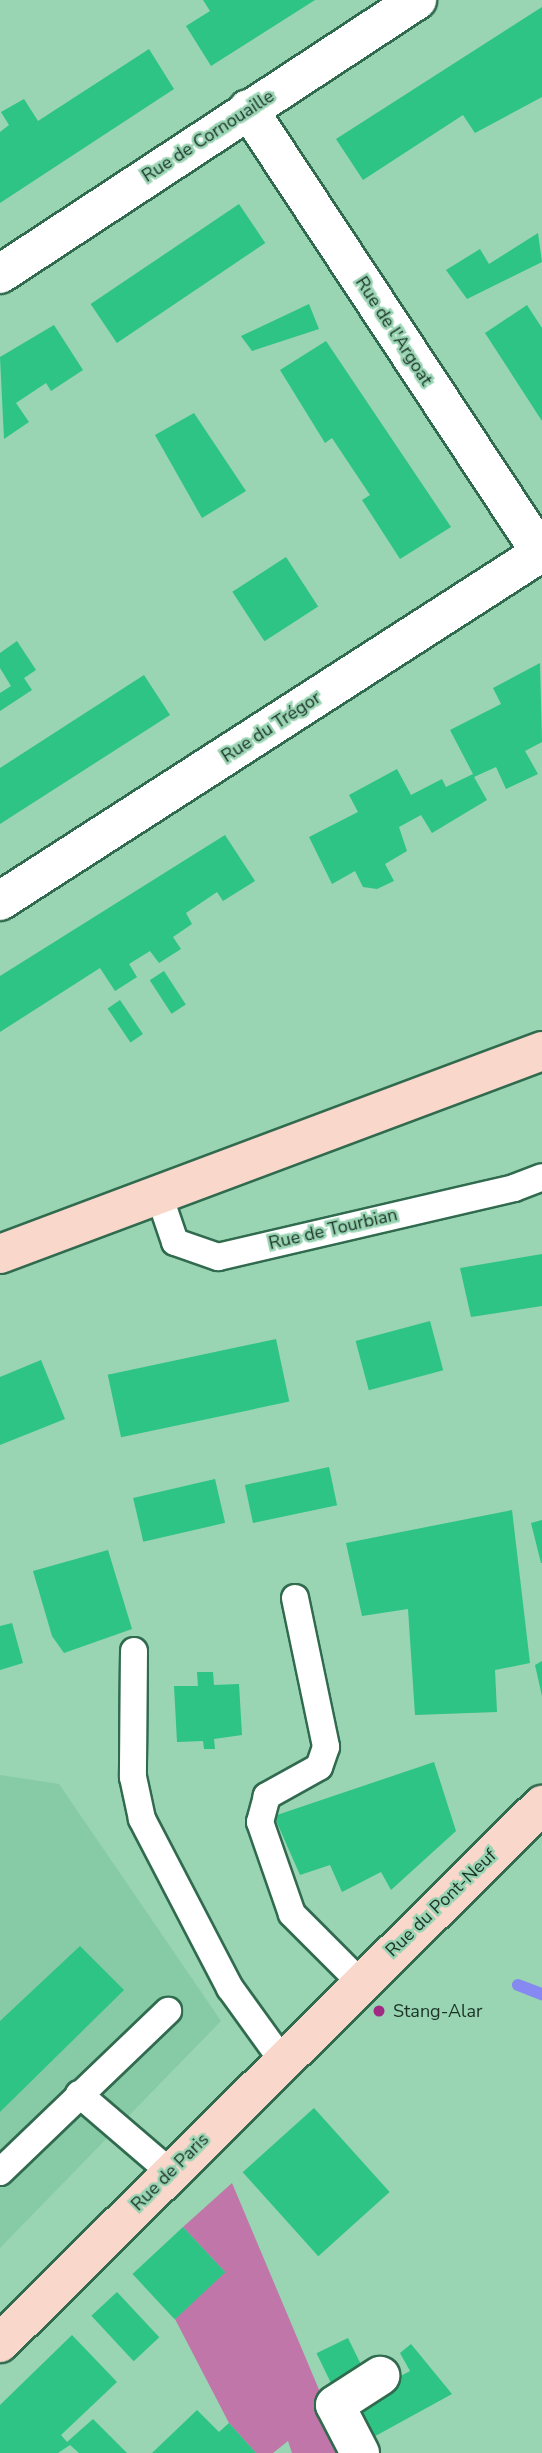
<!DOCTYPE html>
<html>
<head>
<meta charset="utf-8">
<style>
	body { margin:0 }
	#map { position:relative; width:542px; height:2453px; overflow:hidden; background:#99d4b3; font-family:"Nunito Sans",sans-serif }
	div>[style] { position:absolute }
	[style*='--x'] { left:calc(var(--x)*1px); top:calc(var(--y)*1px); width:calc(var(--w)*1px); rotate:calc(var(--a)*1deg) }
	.built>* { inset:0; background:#87cba6 }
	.green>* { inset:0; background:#c076a8 }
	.stream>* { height:12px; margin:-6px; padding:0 6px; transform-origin:6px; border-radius:6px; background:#8589f1 }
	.building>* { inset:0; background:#2dc485; transform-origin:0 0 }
	.roads { filter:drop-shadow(2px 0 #316b4f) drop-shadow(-2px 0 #316b4f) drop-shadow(0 2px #316b4f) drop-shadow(0 -2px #316b4f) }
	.service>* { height:26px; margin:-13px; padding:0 13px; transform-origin:13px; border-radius:13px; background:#fff }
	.minor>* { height:38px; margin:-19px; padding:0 19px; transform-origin:19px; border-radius:19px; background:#fff }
	.secondary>* { height:38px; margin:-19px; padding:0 19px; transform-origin:19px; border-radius:19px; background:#fad7cb }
	.dots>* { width:19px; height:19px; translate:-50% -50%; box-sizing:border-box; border:4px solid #99d4b3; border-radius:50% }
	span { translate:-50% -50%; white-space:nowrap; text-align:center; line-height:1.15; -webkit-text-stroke:5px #99d4b3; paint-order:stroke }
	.street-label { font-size:18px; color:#1b3327 }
	.poi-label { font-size:18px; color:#1b3327 }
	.left { translate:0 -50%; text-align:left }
</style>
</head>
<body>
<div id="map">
	<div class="built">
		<i style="clip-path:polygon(0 1775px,59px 1784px,221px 2021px,0 2248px)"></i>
	</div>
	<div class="green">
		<i style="clip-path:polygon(232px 2183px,328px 2411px,350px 2453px,292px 2453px,288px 2441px,273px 2453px,256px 2453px,229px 2423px,175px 2319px,225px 2272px,183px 2227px)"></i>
	</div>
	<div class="stream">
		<i style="--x:518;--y:1985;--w:26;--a:21"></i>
	</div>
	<div class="building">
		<i style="clip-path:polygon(203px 0,315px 0,211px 66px,186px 26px,210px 11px)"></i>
		<i style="clip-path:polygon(542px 7px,542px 97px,475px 133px,463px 115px,363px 180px,336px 139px)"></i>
		<i style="clip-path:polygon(149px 49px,174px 89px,0 203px,0 132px,9px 125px,1px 112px,24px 99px,38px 121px)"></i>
		<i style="left:239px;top:204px;width:47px;height:179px;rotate:56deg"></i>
		<i style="clip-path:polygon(538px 233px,542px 262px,467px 299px,446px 270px,480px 249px,489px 264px)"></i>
		<i style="clip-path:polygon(309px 304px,319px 329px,252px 351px,241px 336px)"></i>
		<i style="clip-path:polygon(527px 305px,542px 328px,542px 421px,485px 333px)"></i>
		<i style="clip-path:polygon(54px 325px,83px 370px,51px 391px,46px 383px,16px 403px,29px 422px,4px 439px,0 357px)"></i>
		<i style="clip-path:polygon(326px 341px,451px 527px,400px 559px,362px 500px,370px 495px,332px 438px,325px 443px,280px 370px)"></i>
		<i style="clip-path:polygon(194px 413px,246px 491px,202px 518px,155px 435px)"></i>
		<i style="left:286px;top:557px;width:59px;height:64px;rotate:57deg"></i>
		<i style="clip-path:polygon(17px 641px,36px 670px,24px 678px,32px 690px,0 711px,0 693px,11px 686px,0 668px,0 653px)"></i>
		<i style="clip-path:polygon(540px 663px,542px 742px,525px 751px,538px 774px,506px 789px,496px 767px,474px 777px,487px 800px,432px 833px,421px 815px,399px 827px,407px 851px,385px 864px,394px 881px,377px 889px,363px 887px,355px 871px,332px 884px,309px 837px,358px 812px,349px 795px,397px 769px,411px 795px,442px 779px,446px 787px,473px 774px,450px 730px,501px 704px,493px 688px)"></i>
		<i style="clip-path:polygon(144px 675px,170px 715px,0 824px,0 768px)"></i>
		<i style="clip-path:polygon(225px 835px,255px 881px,223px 901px,217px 892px,186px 913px,192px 924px,173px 937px,181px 949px,159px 963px,150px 951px,129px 964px,137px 977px,115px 991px,100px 968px,0 1032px,0 976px)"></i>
		<i style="left:164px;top:971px;width:40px;height:17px;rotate:57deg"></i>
		<i style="left:120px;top:1000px;width:41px;height:15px;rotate:56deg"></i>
		<i style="clip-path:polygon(542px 1254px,542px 1306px,471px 1317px,460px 1268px)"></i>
		<i style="left:430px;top:1321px;width:51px;height:77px;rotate:75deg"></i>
		<i style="left:276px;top:1339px;width:64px;height:172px;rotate:78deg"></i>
		<i style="clip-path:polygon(41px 1360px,65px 1419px,0 1445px,0 1377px)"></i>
		<i style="left:329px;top:1467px;width:39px;height:86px;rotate:78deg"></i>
		<i style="left:215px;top:1479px;width:45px;height:84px;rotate:77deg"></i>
		<i style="clip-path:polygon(512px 1510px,530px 1663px,495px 1670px,497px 1712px,415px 1715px,408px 1609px,362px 1616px,346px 1543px)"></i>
		<i style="clip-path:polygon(542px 1520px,542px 1563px,541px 1563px,531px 1523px)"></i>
		<i style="clip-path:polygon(108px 1550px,132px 1629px,64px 1653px,52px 1636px,33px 1571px)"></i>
		<i style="clip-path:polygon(12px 1623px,23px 1663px,0 1670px,0 1626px)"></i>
		<i style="clip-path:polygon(542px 1661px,542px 1696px,535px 1665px)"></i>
		<i style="clip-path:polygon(197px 1672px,213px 1672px,214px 1685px,239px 1684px,242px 1735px,214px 1739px,215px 1749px,204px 1749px,203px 1741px,177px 1742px,174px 1686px,198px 1686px)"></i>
		<i style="clip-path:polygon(434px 1762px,456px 1831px,391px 1890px,381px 1872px,342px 1892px,330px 1865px,300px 1875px,274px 1816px)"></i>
		<i style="clip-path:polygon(80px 1946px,124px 1990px,0 2112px,0 2021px)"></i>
		<i style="left:314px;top:2108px;width:113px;height:96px;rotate:48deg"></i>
		<i style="left:183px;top:2227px;width:62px;height:69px;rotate:47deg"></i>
		<i style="left:117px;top:2292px;width:62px;height:35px;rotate:47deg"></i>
		<i style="clip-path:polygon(72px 2335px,117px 2382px,61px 2435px,67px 2442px,93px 2419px,127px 2453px,79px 2453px,70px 2445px,58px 2453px,0 2453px,0 2405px)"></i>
		<i style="left:348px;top:2338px;width:39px;height:35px;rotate:64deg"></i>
		<i style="clip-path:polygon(411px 2344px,452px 2394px,359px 2445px,339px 2409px,410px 2371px,400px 2353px)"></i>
		<i style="clip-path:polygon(197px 2410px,219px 2432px,229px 2423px,256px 2453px,152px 2453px)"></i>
	</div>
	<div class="roads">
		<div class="service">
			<i style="--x:158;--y:1192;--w:53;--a:71.2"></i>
			<i style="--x:175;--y:1242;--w:46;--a:19.2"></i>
			<i style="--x:218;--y:1257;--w:304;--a:-13.1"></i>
			<i style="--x:514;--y:1188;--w:30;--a:-21"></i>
			<i style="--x:295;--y:1598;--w:152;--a:78.2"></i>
			<i style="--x:326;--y:1747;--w:21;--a:109"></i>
			<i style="--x:319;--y:1767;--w:60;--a:150.9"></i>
			<i style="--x:267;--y:1796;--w:27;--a:105"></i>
			<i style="--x:260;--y:1822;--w:97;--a:70.8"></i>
			<i style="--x:292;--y:1914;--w:96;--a:45"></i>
			<i style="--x:134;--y:1651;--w:126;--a:90.5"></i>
			<i style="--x:133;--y:1777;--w:43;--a:77.9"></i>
			<i style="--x:142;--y:1819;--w:191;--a:62.5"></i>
			<i style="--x:230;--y:1988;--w:89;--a:54.2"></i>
			<i style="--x:79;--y:2094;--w:120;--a:40.6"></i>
			<i style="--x:0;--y:2172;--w:233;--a:-43.8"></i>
		</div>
		<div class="minor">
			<i style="--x:248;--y:109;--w:532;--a:56.58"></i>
			<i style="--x:0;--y:274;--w:499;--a:-33.3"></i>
			<i style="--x:0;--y:901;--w:645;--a:-32.78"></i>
			<i style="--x:360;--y:2453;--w:54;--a:-117.5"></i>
			<i style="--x:335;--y:2405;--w:54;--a:-32.8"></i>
		</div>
		<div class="secondary">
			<i style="--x:0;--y:1254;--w:579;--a:-20.53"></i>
			<i style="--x:0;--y:2343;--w:764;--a:-44.79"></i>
		</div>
	</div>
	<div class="dots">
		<i style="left:379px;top:2011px;background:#a12b83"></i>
	</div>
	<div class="street-label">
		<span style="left:208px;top:136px;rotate:-33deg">Rue de Cornouaille</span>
		<span style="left:394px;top:331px;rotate:57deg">Rue de l'Argoat</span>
		<span style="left:271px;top:727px;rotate:-33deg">Rue du Trégor</span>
		<span style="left:333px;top:1229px;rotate:-13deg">Rue de Tourbian</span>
		<span style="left:441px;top:1903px;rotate:-44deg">Rue du Pont-Neuf</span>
		<span style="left:170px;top:2172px;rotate:-45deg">Rue de Paris</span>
	</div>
	<div class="poi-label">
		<span class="left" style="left:393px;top:2011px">Stang-Alar</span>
	</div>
</div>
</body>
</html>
